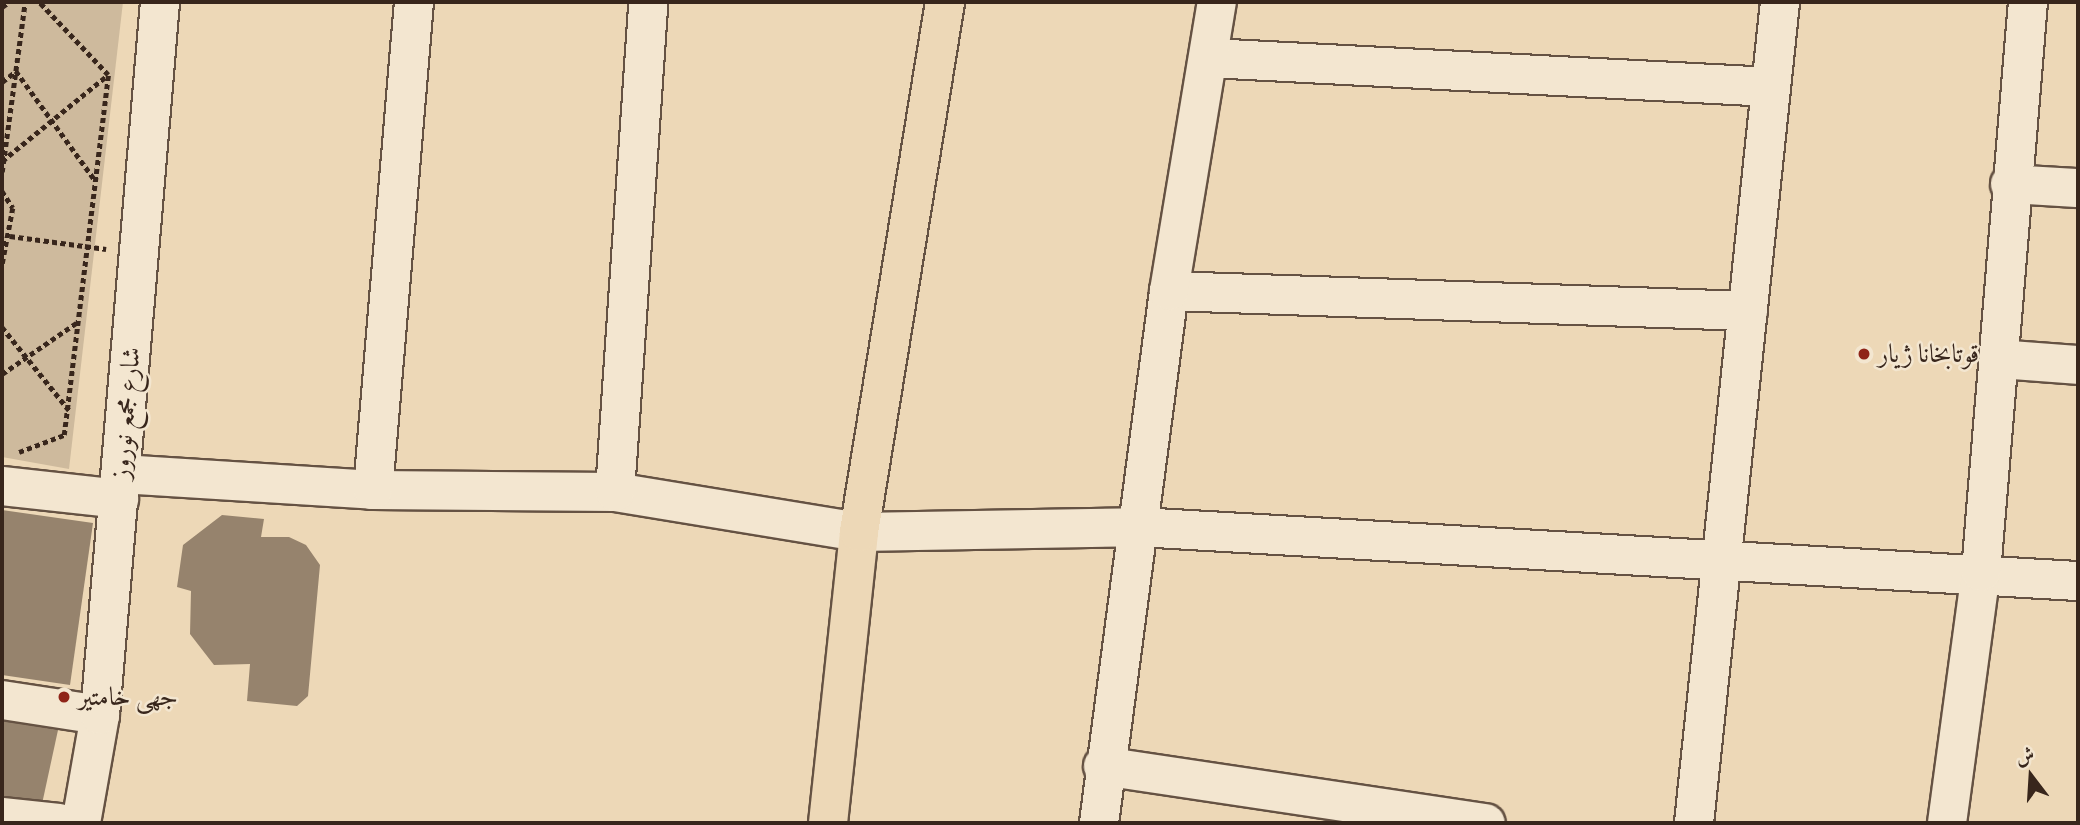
<!DOCTYPE html>
<html>
<head>
<meta charset="utf-8">
<style>
	body { margin:0 }
	#map { position:relative; width:2080px; height:825px; overflow:hidden; background:#edd8b7; font-family:"EB Garamond",Amiri,serif }
	div>[style] { position:absolute }
	[style*='--x'] { left:calc(var(--x)*1px); top:calc(var(--y)*1px); width:calc(var(--w)*1px); rotate:calc(var(--a)*1deg) }
	.green>* { inset:0; background:#ceba9d }
	.building>* { inset:0; background:#96836d }
	.path>* { height:4.5px; margin-top:-2.25px; transform-origin:0; background:repeating-linear-gradient(90deg,#38261c 0 5px,transparent 0 8.5px) }
	.roads { filter:drop-shadow(2px 0 #655243) drop-shadow(-2px 0 #655243) drop-shadow(0 2px #655243) drop-shadow(0 -2px #655243) }
	.minor>* { height:38px; margin:-19px; padding:0 19px; transform-origin:19px; border-radius:19px; background:#f3e6d0 }
	.major>* { height:38px; margin:-19px; padding:0 19px; transform-origin:19px; border-radius:19px; background:#edd8b7 }
	.dots>* { width:19px; height:19px; translate:-50% -50%; box-sizing:border-box; border:4px solid #f3e6d0; border-radius:50% }
	span { translate:-50% -50%; white-space:nowrap; text-align:center; line-height:1.15; -webkit-text-stroke:5px #f3e6d0; paint-order:stroke }
	.poi-label { font-size:26px; color:#38261c }
	.left { translate:0 -50%; text-align:left }
	.street-label { font-size:26px; color:#38261c }
	.frame { position:absolute; inset:0; border:4px solid #38261c; pointer-events:none }
	.north { position:absolute; left:1996px; top:741px; width:70px; height:70px; -webkit-text-stroke:5px #f3e6d0; paint-order:stroke; rotate:343deg; font-size:19px; font-weight:700; line-height:28px; text-align:center; color:#38261c }
	.north::after { content:''; display:block; margin:auto; width:24px; height:32px; background:#38261c; clip-path:polygon(50% 0,100% 100%,50% 72%,0 100%) }
</style>
</head>
<body>
<div id="map">
	<div class="green">
		<i style="clip-path:polygon(2px 2px,123px 2px,69px 469px,2px 457px)"></i>
	</div>
	<div class="building">
		<i style="clip-path:polygon(2px 510px,93px 523px,70px 685px,2px 675px)"></i>
		<i style="clip-path:polygon(222px 515px,264px 519px,261px 537px,289px 537px,306px 545px,320px 565px,308px 696px,297px 706px,247px 701px,250px 664px,214px 665px,190px 634px,191px 591px,177px 587px,183px 545px)"></i>
		<i style="clip-path:polygon(2px 721px,58px 730px,42px 804px,2px 799px)"></i>
	</div>
	<div class="path">
		<i style="--x:2;--y:7;--w:9;--a:-36"></i>
		<i style="--x:2;--y:82;--w:18;--a:-38"></i>
		<i style="--x:16;--y:71;--w:135;--a:54.1"></i>
		<i style="--x:2;--y:161;--w:136;--a:-39.1"></i>
		<i style="--x:2;--y:172;--w:172;--a:-82.3"></i>
		<i style="--x:2;--y:191;--w:20;--a:57"></i>
		<i style="--x:13;--y:208;--w:59;--a:100.7"></i>
		<i style="--x:10;--y:236;--w:97;--a:7.7"></i>
		<i style="--x:2;--y:327;--w:107;--a:51.1"></i>
		<i style="--x:2;--y:374;--w:93;--a:-34.5"></i>
		<i style="--x:19;--y:452;--w:48;--a:-20.7"></i>
		<i style="--x:64;--y:435;--w:363;--a:-83"></i>
		<i style="--x:108;--y:75;--w:100;--a:-133.4"></i>
	</div>
	<div class="roads">
		<div class="minor">
			<i style="--x:1209;--y:58;--w:563;--a:2.95"></i>
			<i style="--x:2010;--y:184;--w:68;--a:3.4"></i>
			<i style="--x:1169;--y:291;--w:579;--a:1.98"></i>
			<i style="--x:1999;--y:359;--w:79;--a:4.3"></i>
			<i style="--x:121;--y:474;--w:253;--a:3.6"></i>
			<i style="--x:373;--y:490;--w:242;--a:0.5"></i>
			<i style="--x:615;--y:492;--w:247;--a:9.3"></i>
			<i style="--x:859;--y:532;--w:279;--a:-1"></i>
			<i style="--x:1138;--y:527;--w:942;--a:3.29"></i>
			<i style="--x:2;--y:486;--w:118;--a:6.3"></i>
			<i style="--x:373;--y:490;--w:490;--a:-85.2"></i>
			<i style="--x:615;--y:492;--w:491;--a:-86.1"></i>
			<i style="--x:2;--y:700;--w:99;--a:8.7"></i>
			<i style="--x:1103;--y:766;--w:387;--a:8.5"></i>
			<i style="--x:2;--y:817;--w:57;--a:6"></i>
			<i style="--x:81;--y:823;--w:110;--a:-80"></i>
			<i style="--x:100;--y:715;--w:716;--a:-85.19"></i>
			<i style="--x:1099;--y:823;--w:537;--a:-82.5"></i>
			<i style="--x:1169;--y:291;--w:293;--a:-80.6"></i>
			<i style="--x:1694;--y:823;--w:825;--a:-84.02"></i>
			<i style="--x:1947;--y:823;--w:253;--a:-82.3"></i>
			<i style="--x:1981;--y:572;--w:572;--a:-85.29"></i>
		</div>
		<div class="major">
			<i style="--x:828;--y:823;--w:293;--a:-83.9"></i>
			<i style="--x:859;--y:532;--w:537;--a:-80.78"></i>
		</div>
	</div>
	<div class="dots">
		<i style="left:1864px;top:354px;background:#8f2418"></i>
		<i style="left:64px;top:697px;background:#8f2418"></i>
	</div>
	<div class="poi-label">
		<span class="left" style="left:1878px;top:354px">قوتابخانا ژيار</span>
		<span class="left" style="left:78px;top:697px">جهى خامتير</span>
	</div>
	<div class="street-label">
		<span style="left:126px;top:413px;rotate:-85deg">شارع مجمع نوروز</span>
	</div>
	<div class="frame"></div>
	<div class="north">ش</div>
</div>
</body>
</html>
